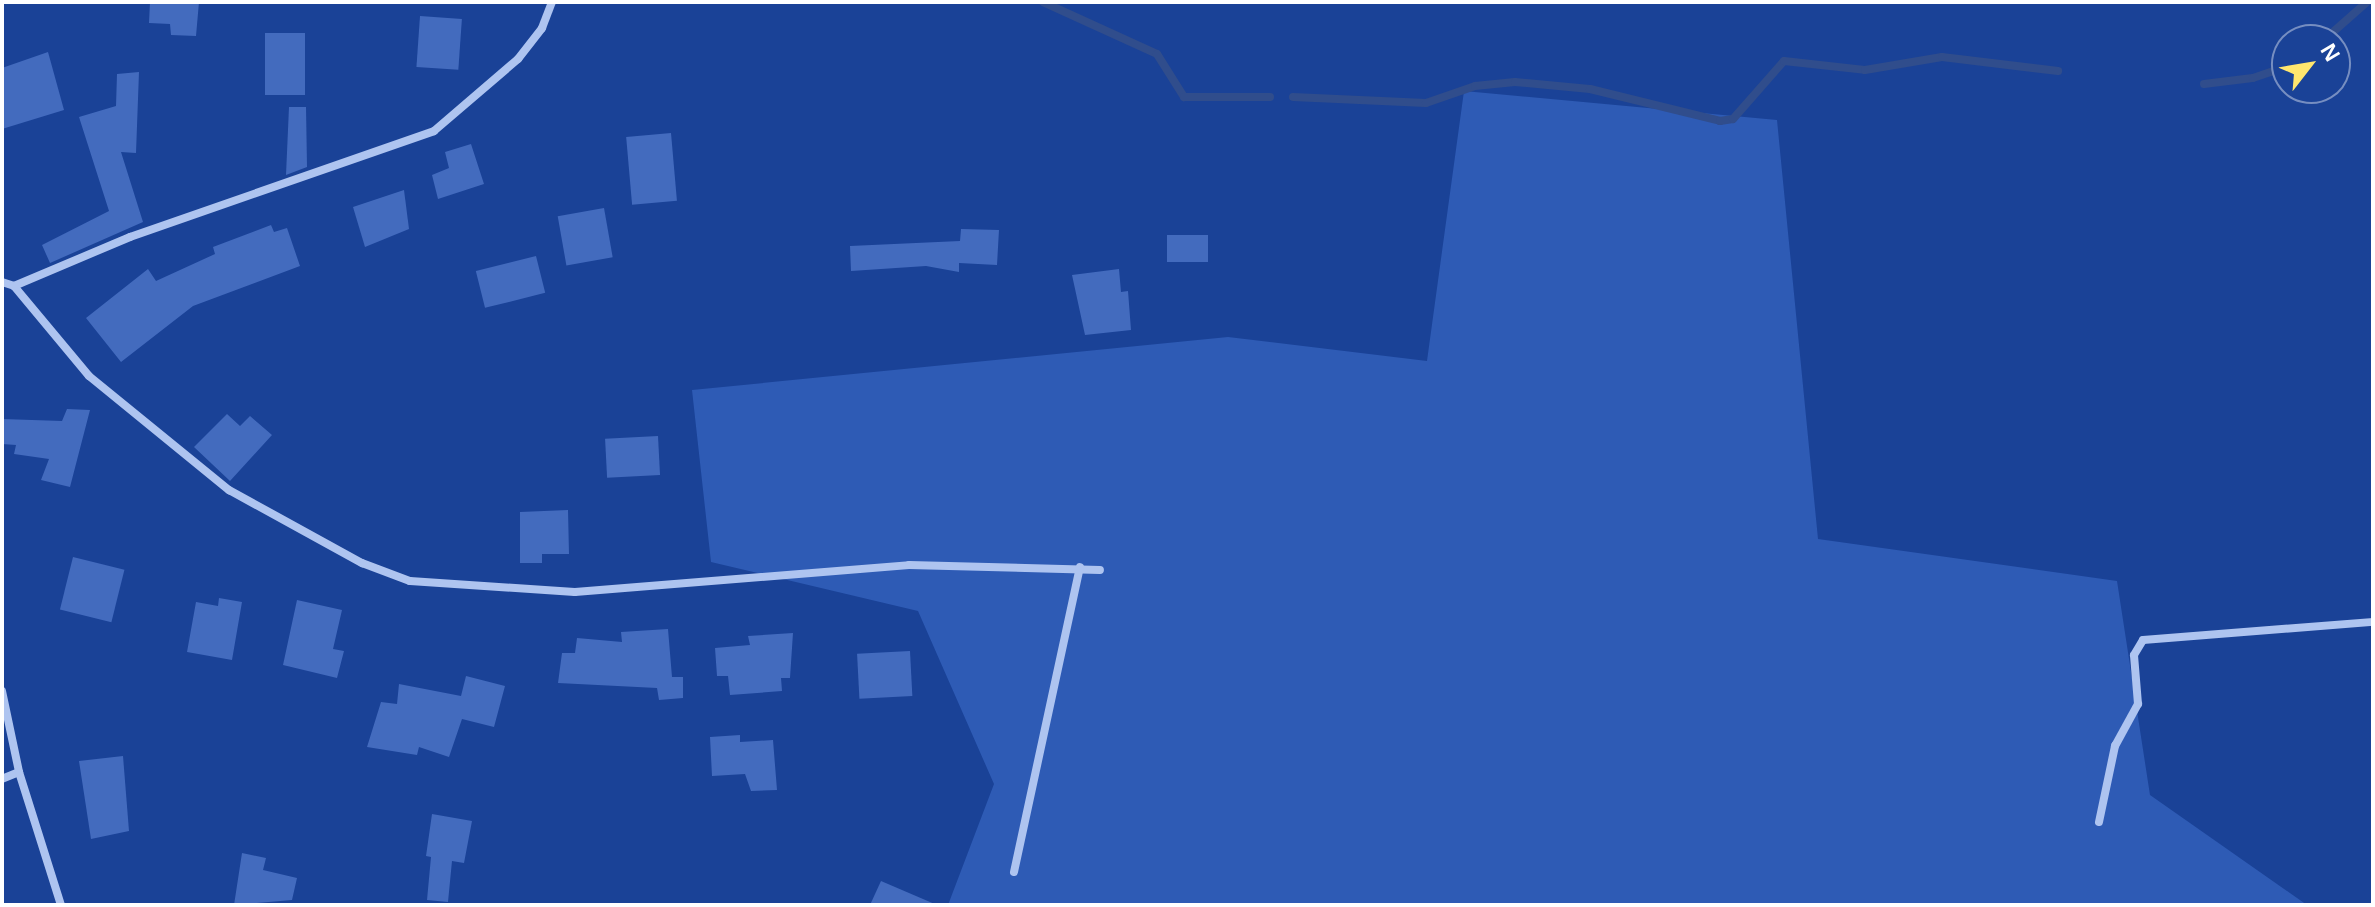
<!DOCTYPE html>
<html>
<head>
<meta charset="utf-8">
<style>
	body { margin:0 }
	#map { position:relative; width:2375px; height:907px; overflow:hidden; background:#1a4297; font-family:Helvetica,sans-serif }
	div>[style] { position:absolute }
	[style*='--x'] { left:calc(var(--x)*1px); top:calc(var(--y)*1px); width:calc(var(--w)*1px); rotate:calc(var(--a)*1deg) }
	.green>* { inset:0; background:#2e5bb5 }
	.stream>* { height:8px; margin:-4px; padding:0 4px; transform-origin:4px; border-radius:4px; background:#304d8c }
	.building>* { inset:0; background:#436bbe; transform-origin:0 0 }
	.street>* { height:8px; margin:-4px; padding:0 4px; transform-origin:4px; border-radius:4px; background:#aec4f0 }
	span { translate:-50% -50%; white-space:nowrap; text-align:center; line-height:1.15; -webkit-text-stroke:7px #1a4297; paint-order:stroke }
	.frame { position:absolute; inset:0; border:4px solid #fff; pointer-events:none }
	.north { position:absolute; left:2271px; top:24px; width:80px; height:80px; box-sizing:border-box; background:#1a4297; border:2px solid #768ec1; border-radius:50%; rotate:59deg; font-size:22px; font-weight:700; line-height:32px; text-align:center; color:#fff }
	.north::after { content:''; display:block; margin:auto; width:28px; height:36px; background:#ffe66e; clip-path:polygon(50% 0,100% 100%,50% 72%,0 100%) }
</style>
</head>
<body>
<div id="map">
	<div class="green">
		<i style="clip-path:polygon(1464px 91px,1777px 120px,1818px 539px,2117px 581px,2150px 795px,2307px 905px,948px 905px,994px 784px,918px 611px,711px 562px,692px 390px,1228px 337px,1427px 361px)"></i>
	</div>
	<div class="stream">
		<i style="--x:1043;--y:2;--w:125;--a:24.5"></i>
		<i style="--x:1157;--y:54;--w:51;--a:57.9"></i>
		<i style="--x:1184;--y:97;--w:86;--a:0"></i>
		<i style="--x:2324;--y:40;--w:57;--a:-41.5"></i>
		<i style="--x:2204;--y:84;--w:49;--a:-7"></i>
		<i style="--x:2253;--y:78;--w:36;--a:-19"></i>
		<i style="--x:1293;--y:97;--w:133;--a:2.6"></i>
		<i style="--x:1426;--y:103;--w:52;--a:-19.1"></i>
		<i style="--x:1475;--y:86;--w:40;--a:-5.7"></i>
		<i style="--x:1515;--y:82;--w:75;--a:5.3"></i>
		<i style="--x:1590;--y:89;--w:134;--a:13.8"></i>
		<i style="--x:1720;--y:121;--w:13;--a:-9"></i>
		<i style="--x:1733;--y:119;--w:77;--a:-48.7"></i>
		<i style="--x:1784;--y:61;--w:81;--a:6.3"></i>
		<i style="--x:1865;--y:70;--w:78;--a:-9.6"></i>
		<i style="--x:1942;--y:57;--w:117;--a:6.9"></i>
	</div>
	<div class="building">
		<i style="clip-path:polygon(150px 2px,199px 2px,196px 36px,171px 35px,170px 24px,149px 23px)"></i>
		<i style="left:420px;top:16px;width:42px;height:51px;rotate:4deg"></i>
		<i style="left:265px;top:33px;width:40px;height:62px"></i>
		<i style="clip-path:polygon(48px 52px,64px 110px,2px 129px,2px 68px)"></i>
		<i style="clip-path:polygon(139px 72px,136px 153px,121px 152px,143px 222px,50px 263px,42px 245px,109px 211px,79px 117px,116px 106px,117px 74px)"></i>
		<i style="clip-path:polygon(289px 107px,306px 107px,307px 167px,286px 175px)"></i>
		<i style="left:671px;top:133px;width:68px;height:45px;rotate:85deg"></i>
		<i style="clip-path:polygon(471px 144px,484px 184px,438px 199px,432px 175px,449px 168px,445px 152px)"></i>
		<i style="clip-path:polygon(404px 190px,409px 229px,365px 247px,353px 207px)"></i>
		<i style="left:604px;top:208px;width:50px;height:47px;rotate:80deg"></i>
		<i style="clip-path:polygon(271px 225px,274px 232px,287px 228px,300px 266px,193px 306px,121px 362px,86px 318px,148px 269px,156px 281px,215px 254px,213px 247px)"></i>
		<i style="clip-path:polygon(961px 229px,999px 230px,997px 265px,959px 263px,959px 272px,926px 266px,851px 271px,850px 246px,960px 241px)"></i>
		<i style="left:1208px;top:235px;width:27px;height:41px;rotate:90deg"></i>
		<i style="left:536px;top:256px;width:38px;height:62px;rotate:76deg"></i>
		<i style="clip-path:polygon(1119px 269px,1121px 292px,1128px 291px,1131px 330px,1085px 335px,1072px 275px)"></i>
		<i style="clip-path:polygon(67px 409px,90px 410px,70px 487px,41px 480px,49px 459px,14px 454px,16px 445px,2px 444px,2px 419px,62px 421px)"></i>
		<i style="clip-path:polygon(227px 414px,240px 426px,250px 416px,272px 435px,230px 481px,194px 447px)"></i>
		<i style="left:658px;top:436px;width:39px;height:53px;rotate:87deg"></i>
		<i style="clip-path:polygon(568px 510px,569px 554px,542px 554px,542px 563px,520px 563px,520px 512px)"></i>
		<i style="left:73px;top:557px;width:53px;height:54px;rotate:14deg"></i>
		<i style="clip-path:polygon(219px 598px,242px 602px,232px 660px,187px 652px,196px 602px,218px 606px)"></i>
		<i style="clip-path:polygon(297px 600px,342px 610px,333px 649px,344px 651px,337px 678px,283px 665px)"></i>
		<i style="clip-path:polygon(668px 629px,672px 677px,683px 677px,683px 698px,659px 700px,657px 688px,558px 683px,562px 653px,575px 653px,577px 638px,622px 642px,621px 632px)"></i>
		<i style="clip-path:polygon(793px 633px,790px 678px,781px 678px,782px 691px,730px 695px,728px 676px,717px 676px,715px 648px,750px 645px,748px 636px)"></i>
		<i style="left:910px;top:651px;width:45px;height:53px;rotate:87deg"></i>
		<i style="clip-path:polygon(466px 676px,505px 686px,494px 727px,462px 719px,449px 757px,419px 747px,417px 755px,367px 747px,381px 702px,397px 704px,399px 684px,461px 696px)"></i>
		<i style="clip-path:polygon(740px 735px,740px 742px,773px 740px,777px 790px,751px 791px,745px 774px,712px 776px,710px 737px)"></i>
		<i style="clip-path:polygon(123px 756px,129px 831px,91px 839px,79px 761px)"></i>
		<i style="clip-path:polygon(432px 814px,472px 821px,464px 863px,452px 861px,448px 902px,427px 900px,431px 857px,426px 856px)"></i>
		<i style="clip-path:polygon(242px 853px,266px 858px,263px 870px,297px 878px,292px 900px,234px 905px)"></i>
		<i style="clip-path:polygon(881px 881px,937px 905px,870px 905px)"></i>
	</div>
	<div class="street">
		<i style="--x:2;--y:282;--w:13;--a:18"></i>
		<i style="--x:14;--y:286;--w:117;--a:50.2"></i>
		<i style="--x:89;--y:376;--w:181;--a:39.2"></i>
		<i style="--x:229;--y:490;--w:152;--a:28.8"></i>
		<i style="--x:362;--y:563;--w:51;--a:20.6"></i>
		<i style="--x:410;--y:581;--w:165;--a:3.8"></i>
		<i style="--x:575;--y:592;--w:335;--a:-4.6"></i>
		<i style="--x:909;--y:565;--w:191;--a:1.5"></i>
		<i style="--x:14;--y:286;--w:126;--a:-22.9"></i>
		<i style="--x:130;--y:237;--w:322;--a:-19.2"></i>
		<i style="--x:434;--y:131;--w:111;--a:-40.6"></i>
		<i style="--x:518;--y:59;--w:39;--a:-52"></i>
		<i style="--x:542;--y:28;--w:28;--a:-69"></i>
		<i style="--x:2;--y:691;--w:83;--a:78.1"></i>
		<i style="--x:19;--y:772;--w:18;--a:158"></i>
		<i style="--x:19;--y:772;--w:139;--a:72.5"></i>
		<i style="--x:2099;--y:822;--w:78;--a:-78.1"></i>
		<i style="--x:2115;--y:746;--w:48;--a:-61.3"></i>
		<i style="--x:2138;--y:704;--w:49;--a:-94.7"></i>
		<i style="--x:2134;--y:655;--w:17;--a:-59"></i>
		<i style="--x:2143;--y:640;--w:231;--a:-4.5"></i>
		<i style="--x:1014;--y:872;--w:312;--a:-77.8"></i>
	</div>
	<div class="frame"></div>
	<div class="north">N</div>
</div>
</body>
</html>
